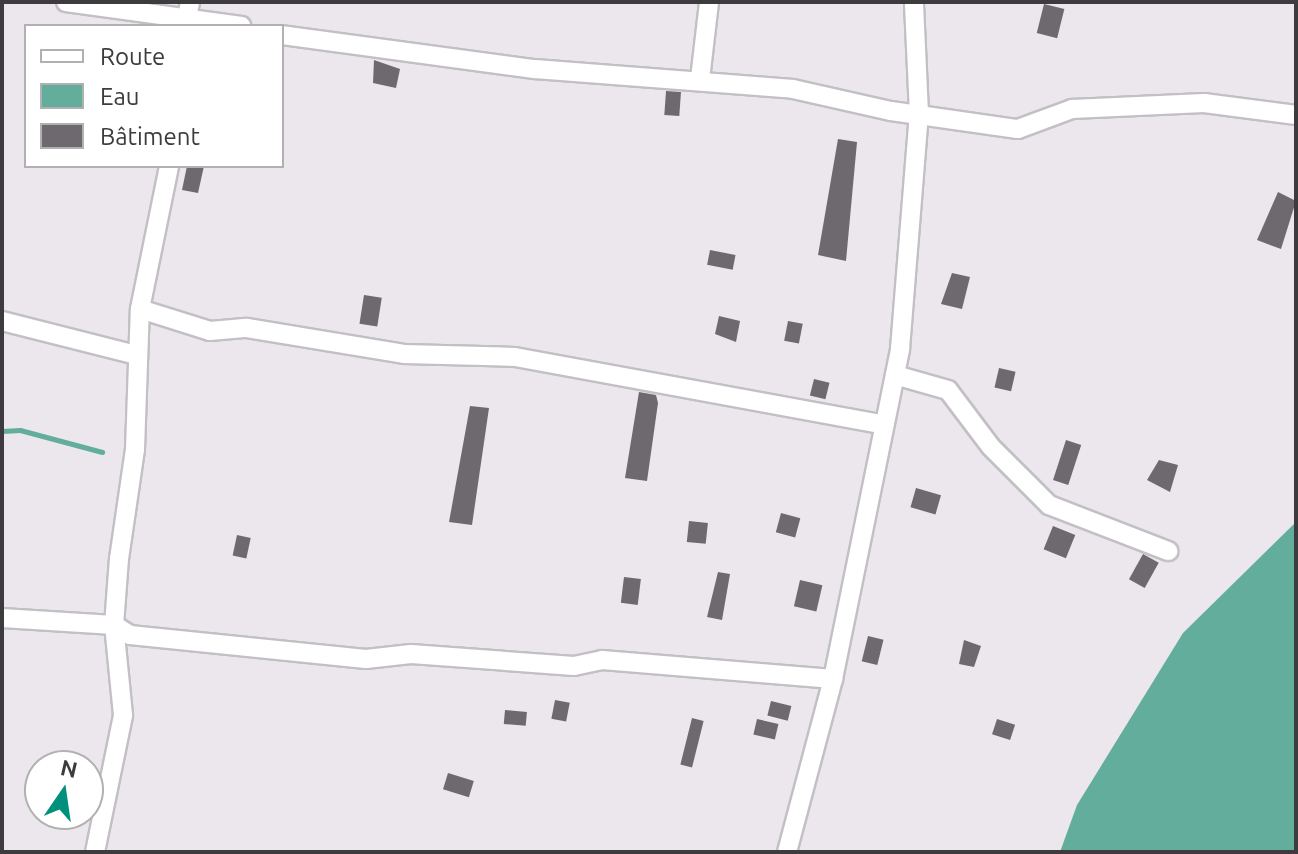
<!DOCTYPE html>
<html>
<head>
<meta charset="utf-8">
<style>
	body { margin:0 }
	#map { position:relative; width:1298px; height:854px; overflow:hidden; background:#ebe7ed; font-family:Ubuntu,sans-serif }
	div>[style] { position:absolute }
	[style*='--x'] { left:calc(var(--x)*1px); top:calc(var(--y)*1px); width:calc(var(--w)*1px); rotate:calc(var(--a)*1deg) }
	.water>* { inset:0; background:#63ad9c }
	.stream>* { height:5px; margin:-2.5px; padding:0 2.5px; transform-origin:2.5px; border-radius:2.5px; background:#63ad9c }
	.building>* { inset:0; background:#6d696e; transform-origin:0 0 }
	.roads { filter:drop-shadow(2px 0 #c3c0c5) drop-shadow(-2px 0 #c3c0c5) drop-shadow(0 2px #c3c0c5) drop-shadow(0 -2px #c3c0c5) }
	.street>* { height:18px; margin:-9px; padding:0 9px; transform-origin:9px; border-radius:9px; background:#fff }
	span { translate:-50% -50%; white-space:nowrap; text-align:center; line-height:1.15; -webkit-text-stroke:8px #fff; paint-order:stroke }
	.frame { position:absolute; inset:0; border:4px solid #3d3b3d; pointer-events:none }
	.legend { position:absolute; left:24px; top:24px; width:260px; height:144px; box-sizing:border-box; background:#fff; border:2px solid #b1b1b1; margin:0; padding:10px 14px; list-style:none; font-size:24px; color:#3d3b3d }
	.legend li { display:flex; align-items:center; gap:16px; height:40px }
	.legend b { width:40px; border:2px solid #b1b1b1 }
	.north { position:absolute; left:24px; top:750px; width:80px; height:80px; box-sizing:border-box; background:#fff; border:2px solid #b1b1b1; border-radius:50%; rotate:13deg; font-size:22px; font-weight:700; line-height:32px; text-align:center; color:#3d3b3d }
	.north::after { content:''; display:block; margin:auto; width:28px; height:36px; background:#00907c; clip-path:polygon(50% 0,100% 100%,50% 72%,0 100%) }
</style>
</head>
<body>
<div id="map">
	<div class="water">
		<i style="clip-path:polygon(1296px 522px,1296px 852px,1060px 852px,1077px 805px,1183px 633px)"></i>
	</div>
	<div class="stream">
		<i style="--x:2;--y:431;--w:18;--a:-3"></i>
		<i style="--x:20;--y:430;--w:85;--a:15"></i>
	</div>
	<div class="building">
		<i style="left:1044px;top:4px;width:21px;height:30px;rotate:14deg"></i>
		<i style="clip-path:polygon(374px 60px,400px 69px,396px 88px,373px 83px)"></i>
		<i style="left:666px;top:91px;width:15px;height:24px;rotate:4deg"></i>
		<i style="clip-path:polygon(838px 139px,857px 142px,846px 261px,818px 255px)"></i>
		<i style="clip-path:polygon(187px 166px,204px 166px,198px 193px,182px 190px)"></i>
		<i style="clip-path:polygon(1278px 192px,1296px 201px,1281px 249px,1257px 240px)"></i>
		<i style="left:710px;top:250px;width:26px;height:15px;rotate:11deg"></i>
		<i style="clip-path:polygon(952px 273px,970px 277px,962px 309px,941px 304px)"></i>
		<i style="left:364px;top:295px;width:18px;height:29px;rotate:9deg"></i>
		<i style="clip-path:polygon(719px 316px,740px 321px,736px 342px,715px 334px)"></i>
		<i style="left:788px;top:321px;width:15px;height:20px;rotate:11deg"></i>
		<i style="left:999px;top:368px;width:17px;height:20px;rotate:13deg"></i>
		<i style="left:814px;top:379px;width:16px;height:17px;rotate:14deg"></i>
		<i style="clip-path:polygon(639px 392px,656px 395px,658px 403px,647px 481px,625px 478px)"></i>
		<i style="clip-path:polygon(470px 406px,489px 408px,472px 525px,449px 522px)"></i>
		<i style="left:1066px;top:440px;width:16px;height:42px;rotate:18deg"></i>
		<i style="clip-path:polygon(1159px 460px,1178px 465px,1170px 492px,1147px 480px)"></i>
		<i style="left:916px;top:488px;width:26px;height:20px;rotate:16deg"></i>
		<i style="left:781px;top:513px;width:20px;height:20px;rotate:15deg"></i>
		<i style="left:689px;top:521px;width:19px;height:21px;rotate:6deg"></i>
		<i style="left:1053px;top:526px;width:24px;height:25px;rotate:22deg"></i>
		<i style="left:237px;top:535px;width:14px;height:21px;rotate:12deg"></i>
		<i style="left:1143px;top:554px;width:18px;height:29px;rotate:29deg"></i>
		<i style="clip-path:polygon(718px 572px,730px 574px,722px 620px,707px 617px)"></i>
		<i style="left:624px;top:577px;width:17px;height:26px;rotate:7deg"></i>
		<i style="left:800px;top:580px;width:23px;height:27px;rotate:13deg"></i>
		<i style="left:868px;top:636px;width:16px;height:26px;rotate:14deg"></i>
		<i style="clip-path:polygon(964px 640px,981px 646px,974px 667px,959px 664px)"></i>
		<i style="left:555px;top:700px;width:15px;height:19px;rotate:11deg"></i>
		<i style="left:771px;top:701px;width:21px;height:15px;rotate:14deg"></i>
		<i style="left:505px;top:710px;width:22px;height:14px;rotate:5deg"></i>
		<i style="left:692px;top:718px;width:12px;height:48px;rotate:14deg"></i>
		<i style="left:757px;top:719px;width:22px;height:16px;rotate:13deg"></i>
		<i style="left:997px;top:719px;width:19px;height:16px;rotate:18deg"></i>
		<i style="left:448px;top:773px;width:27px;height:17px;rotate:17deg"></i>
	</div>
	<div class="roads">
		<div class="street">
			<i style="--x:66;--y:2;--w:177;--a:7.8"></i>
			<i style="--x:185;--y:26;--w:25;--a:-78"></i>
			<i style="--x:282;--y:35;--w:255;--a:7.7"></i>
			<i style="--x:535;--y:69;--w:259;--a:4.4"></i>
			<i style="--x:793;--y:89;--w:100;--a:12.7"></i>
			<i style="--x:891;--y:111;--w:128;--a:8.1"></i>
			<i style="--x:1018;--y:129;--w:58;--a:-20.3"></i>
			<i style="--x:1072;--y:109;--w:132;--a:-2.6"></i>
			<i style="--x:1204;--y:103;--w:93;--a:7.4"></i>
			<i style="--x:700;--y:79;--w:78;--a:-83.3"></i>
			<i style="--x:140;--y:309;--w:73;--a:17.4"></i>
			<i style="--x:210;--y:331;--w:37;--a:-5"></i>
			<i style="--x:247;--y:328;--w:159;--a:9.4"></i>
			<i style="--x:404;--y:354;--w:111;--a:1.5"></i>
			<i style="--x:515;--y:357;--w:375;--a:10.4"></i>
			<i style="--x:2;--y:321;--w:138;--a:14.2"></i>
			<i style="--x:895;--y:375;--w:55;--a:15.8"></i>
			<i style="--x:948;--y:390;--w:71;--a:53"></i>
			<i style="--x:991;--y:447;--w:82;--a:45"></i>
			<i style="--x:1049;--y:505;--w:128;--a:21.1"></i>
			<i style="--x:2;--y:618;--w:112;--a:3.6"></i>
			<i style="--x:114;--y:625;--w:19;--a:32"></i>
			<i style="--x:130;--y:635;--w:237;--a:5.8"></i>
			<i style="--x:366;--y:659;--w:45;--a:-6.3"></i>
			<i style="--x:411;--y:654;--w:163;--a:4.2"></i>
			<i style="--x:574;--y:666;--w:29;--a:-12"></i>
			<i style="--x:602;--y:660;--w:232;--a:4.7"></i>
			<i style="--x:95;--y:852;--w:140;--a:-78.4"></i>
			<i style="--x:123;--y:715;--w:90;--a:-95.7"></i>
			<i style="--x:114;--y:625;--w:66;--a:-85.7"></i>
			<i style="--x:119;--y:559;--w:111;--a:-81.7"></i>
			<i style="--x:135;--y:449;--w:140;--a:-88"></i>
			<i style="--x:140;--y:309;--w:146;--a:-78.5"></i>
			<i style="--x:787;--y:852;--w:179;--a:-75.1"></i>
			<i style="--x:833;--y:679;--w:337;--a:-78.5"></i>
			<i style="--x:900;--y:349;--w:236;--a:-85.4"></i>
			<i style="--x:919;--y:114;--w:112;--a:-92.6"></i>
		</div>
	</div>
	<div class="frame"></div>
	<ul class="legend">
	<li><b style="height:10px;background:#fff"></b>Route</li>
	<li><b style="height:22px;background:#63ad9c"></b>Eau</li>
	<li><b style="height:22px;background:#6d696e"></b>Bâtiment</li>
	</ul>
	<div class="north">N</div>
</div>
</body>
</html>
